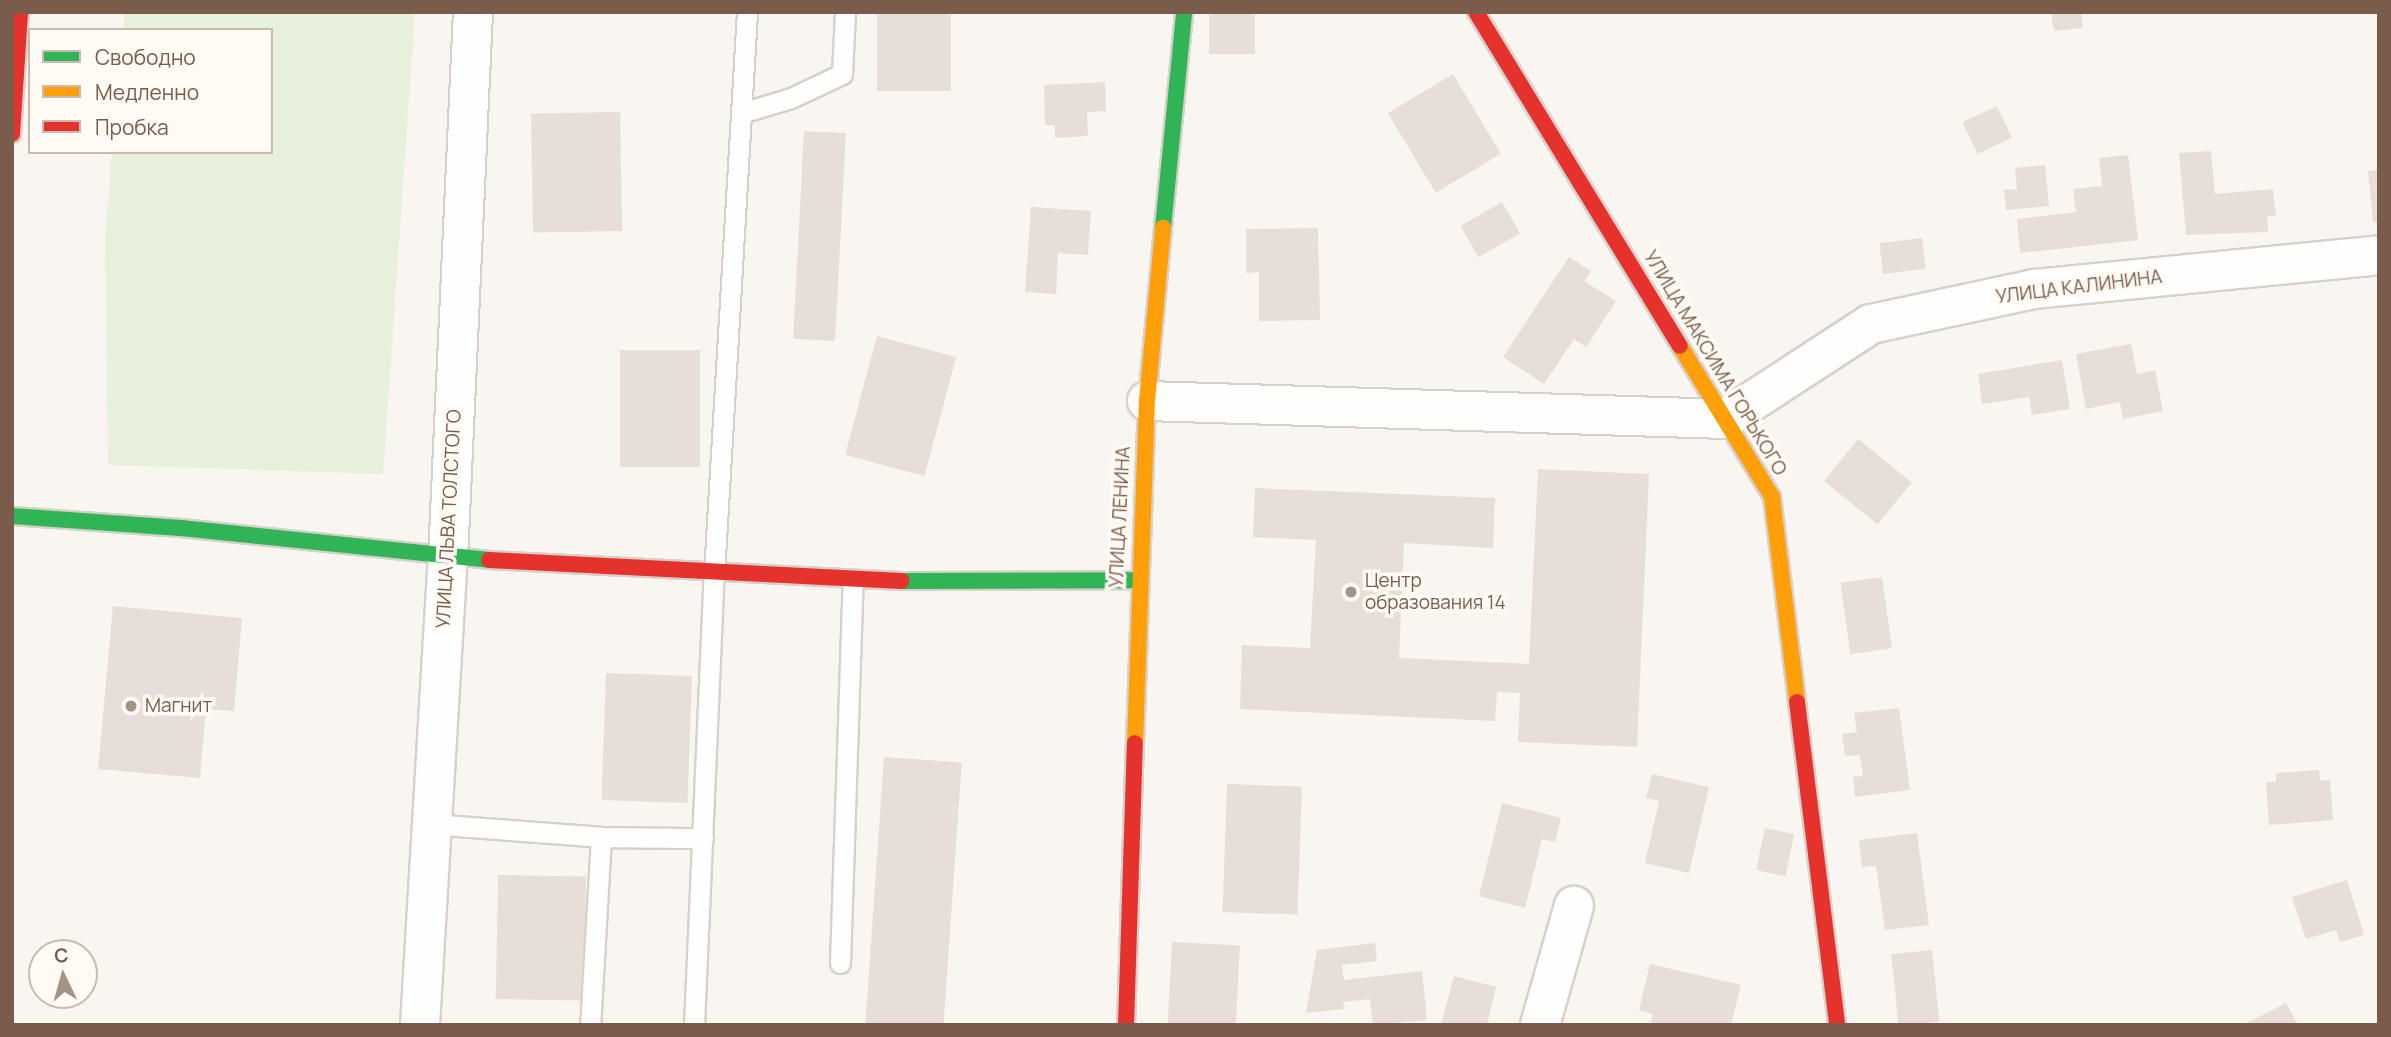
<!DOCTYPE html>
<html>
<head>
<meta charset="utf-8">
<style>
	body { margin:0 }
	#map { position:relative; width:2391px; height:1037px; overflow:hidden; background:#f9f5f0; font-family:Manrope,sans-serif }
	div>[style] { position:absolute }
	[style*='--x'] { left:calc(var(--x)*1px); top:calc(var(--y)*1px); width:calc(var(--w)*1px); rotate:calc(var(--a)*1deg) }
	.green>* { inset:0; background:#e7f0db }
	.building>* { inset:0; background:#e6ded7; transform-origin:0 0 }
	.roads { filter:drop-shadow(2px 0 #d7d1cb) drop-shadow(-2px 0 #d7d1cb) drop-shadow(0 2px #d7d1cb) drop-shadow(0 -2px #d7d1cb) }
	.lane>* { height:19px; margin:-9.5px; padding:0 9.5px; transform-origin:9.5px; border-radius:9.5px; background:#fefefd }
	.street>* { height:38px; margin:-19px; padding:0 19px; transform-origin:19px; border-radius:19px; background:#fefefd }
	.fast>* { height:16px; margin:-8px; padding:0 8px; transform-origin:8px; border-radius:8px; background:#30b455 }
	.slow>* { height:16px; margin:-8px; padding:0 8px; transform-origin:8px; border-radius:8px; background:#ff9f0a }
	.jam>* { height:16px; margin:-8px; padding:0 8px; transform-origin:8px; border-radius:8px; background:#e5322d }
	.dots>* { width:19px; height:19px; translate:-50% -50%; box-sizing:border-box; border:4px solid #fffaf3; border-radius:50% }
	span { translate:-50% -50%; white-space:nowrap; text-align:center; line-height:1.15; -webkit-text-stroke:7px #fffaf3; paint-order:stroke }
	.street-label { font-size:19px; color:#7a5c4d }
	.poi-label { font-size:19px; color:#7a5c4d }
	.left { translate:0 -50%; text-align:left }
	.frame { position:absolute; inset:0; border:14px solid #7a5c4d; pointer-events:none }
	.legend { position:absolute; left:28px; top:28px; width:245px; height:126px; box-sizing:border-box; background:#fffaf3; border:2px solid #cabbb1; margin:0; padding:9px 12px; list-style:none; font-size:21px; color:#7a5c4d }
	.legend li { display:flex; align-items:center; gap:14px; height:35px }
	.legend b { width:35px; border:2px solid #cabbb1 }
	.north { position:absolute; left:28px; top:939px; width:70px; height:70px; box-sizing:border-box; background:#fffaf3; border:2px solid #cabbb1; border-radius:50%; rotate:355deg; font-size:19px; font-weight:700; line-height:28px; text-align:center; color:#7a5c4d }
	.north::after { content:''; display:block; margin:auto; width:24px; height:32px; background:#a69286; clip-path:polygon(50% 0,100% 100%,50% 72%,0 100%) }
</style>
</head>
<body>
<div id="map">
	<div class="green">
		<i style="clip-path:polygon(125px 12px,415px 12px,383px 474px,108px 465px,105px 237px,112px 152px,271px 152px,271px 30px,123px 30px)"></i>
	</div>
	<div class="building">
		<i style="left:877px;top:12px;width:74px;height:79px"></i>
		<i style="left:1209px;top:12px;width:46px;height:42px"></i>
		<i style="clip-path:polygon(2051px 12px,2081px 12px,2083px 28px,2054px 31px)"></i>
		<i style="left:1453px;top:74px;width:93px;height:76px;rotate:59deg"></i>
		<i style="clip-path:polygon(1105px 82px,1106px 111px,1087px 112px,1088px 136px,1055px 138px,1055px 125px,1045px 125px,1044px 85px)"></i>
		<i style="left:1997px;top:106px;width:35px;height:38px;rotate:65deg"></i>
		<i style="left:620px;top:112px;width:119px;height:89px;rotate:89deg"></i>
		<i style="left:804px;top:131px;width:42px;height:208px;rotate:3deg"></i>
		<i style="clip-path:polygon(2211px 151px,2215px 194px,2273px 189px,2276px 216px,2267px 216px,2268px 232px,2186px 235px,2179px 153px)"></i>
		<i style="clip-path:polygon(2128px 155px,2138px 240px,2020px 253px,2017px 219px,2076px 212px,2073px 189px,2102px 186px,2099px 158px)"></i>
		<i style="clip-path:polygon(2045px 165px,2049px 206px,2006px 210px,2004px 190px,2017px 189px,2015px 168px)"></i>
		<i style="clip-path:polygon(2379px 170px,2379px 222px,2373px 222px,2368px 171px)"></i>
		<i style="left:1502px;top:202px;width:36px;height:48px;rotate:60deg"></i>
		<i style="clip-path:polygon(1031px 207px,1091px 211px,1088px 255px,1058px 253px,1056px 294px,1025px 292px)"></i>
		<i style="clip-path:polygon(1318px 228px,1320px 320px,1259px 321px,1259px 272px,1246px 273px,1246px 229px)"></i>
		<i style="left:1922px;top:238px;width:31px;height:43px;rotate:83deg"></i>
		<i style="clip-path:polygon(1569px 257px,1591px 271px,1584px 281px,1616px 301px,1586px 347px,1574px 339px,1544px 384px,1503px 357px)"></i>
		<i style="left:877px;top:336px;width:82px;height:123px;rotate:15deg"></i>
		<i style="clip-path:polygon(2131px 344px,2137px 374px,2155px 370px,2163px 411px,2123px 419px,2120px 402px,2086px 409px,2076px 354px)"></i>
		<i style="left:620px;top:350px;width:80px;height:117px"></i>
		<i style="clip-path:polygon(2062px 360px,2070px 409px,2032px 415px,2029px 397px,1982px 404px,1978px 374px)"></i>
		<i style="left:1858px;top:439px;width:69px;height:54px;rotate:39deg"></i>
		<i style="clip-path:polygon(1538px 469px,1649px 474px,1637px 747px,1518px 742px,1520px 693px,1497px 692px,1495px 721px,1240px 709px,1242px 645px,1310px 648px,1316px 540px,1253px 537px,1255px 488px,1495px 498px,1493px 548px,1404px 543px,1399px 658px,1529px 664px)"></i>
		<i style="left:1882px;top:577px;width:72px;height:42px;rotate:82deg"></i>
		<i style="clip-path:polygon(113px 606px,242px 618px,234px 711px,206px 709px,200px 778px,98px 769px)"></i>
		<i style="left:606px;top:673px;width:86px;height:127px;rotate:2deg"></i>
		<i style="clip-path:polygon(1899px 708px,1910px 790px,1855px 797px,1853px 777px,1863px 776px,1860px 755px,1845px 756px,1842px 734px,1857px 732px,1854px 713px)"></i>
		<i style="left:884px;top:757px;width:78px;height:269px;rotate:4deg"></i>
		<i style="clip-path:polygon(2319px 770px,2320px 781px,2330px 780px,2333px 820px,2269px 825px,2266px 782px,2276px 782px,2276px 773px)"></i>
		<i style="clip-path:polygon(1652px 774px,1709px 787px,1689px 873px,1645px 863px,1659px 801px,1646px 798px)"></i>
		<i style="left:1227px;top:784px;width:75px;height:128px;rotate:2deg"></i>
		<i style="clip-path:polygon(1502px 803px,1561px 818px,1555px 842px,1542px 839px,1525px 908px,1479px 896px)"></i>
		<i style="left:1765px;top:828px;width:30px;height:43px;rotate:12deg"></i>
		<i style="clip-path:polygon(1917px 833px,1929px 925px,1885px 930px,1876px 866px,1862px 867px,1859px 840px)"></i>
		<i style="left:498px;top:875px;width:88px;height:124px;rotate:1deg"></i>
		<i style="clip-path:polygon(2347px 880px,2364px 935px,2340px 942px,2336px 930px,2306px 939px,2292px 897px)"></i>
		<i style="left:1172px;top:942px;width:68px;height:83px;rotate:3deg"></i>
		<i style="clip-path:polygon(1375px 943px,1377px 961px,1342px 965px,1344px 980px,1422px 971px,1427px 1020px,1373px 1025px,1370px 999px,1343px 1002px,1344px 1009px,1306px 1013px,1317px 950px)"></i>
		<i style="left:1932px;top:950px;width:72px;height:41px;rotate:84deg"></i>
		<i style="clip-path:polygon(1650px 964px,1741px 985px,1731px 1025px,1650px 1025px,1653px 1014px,1639px 1010px)"></i>
		<i style="clip-path:polygon(1454px 976px,1496px 987px,1487px 1025px,1441px 1025px)"></i>
		<i style="clip-path:polygon(2286px 1003px,2298px 1025px,2243px 1025px)"></i>
	</div>
	<div class="roads">
		<div class="lane">
			<i style="--x:741;--y:113;--w:52;--a:-16.7"></i>
			<i style="--x:791;--y:98;--w:56;--a:-25.2"></i>
			<i style="--x:842;--y:74;--w:62;--a:-87.2"></i>
			<i style="--x:430;--y:824;--w:171;--a:4.3"></i>
			<i style="--x:601;--y:837;--w:188;--a:93.3"></i>
			<i style="--x:601;--y:837;--w:102;--a:0.6"></i>
			<i style="--x:840;--y:963;--w:382;--a:-88.1"></i>
			<i style="--x:694;--y:1025;--w:451;--a:-87.5"></i>
			<i style="--x:714;--y:574;--w:563;--a:-86.64"></i>
		</div>
		<div class="street">
			<i style="--x:1147;--y:401;--w:578;--a:1.78"></i>
			<i style="--x:1725;--y:419;--w:174;--a:-33.1"></i>
			<i style="--x:1871;--y:324;--w:167;--a:-12.1"></i>
			<i style="--x:2034;--y:289;--w:347;--a:-5.6"></i>
			<i style="--x:420;--y:1025;--w:468;--a:-86.6"></i>
			<i style="--x:448;--y:558;--w:547;--a:-87.38"></i>
			<i style="--x:1540;--y:1025;--w:124;--a:-74.1"></i>
		</div>
		<div class="fast">
			<i style="--x:1163;--y:228;--w:217;--a:-84.4"></i>
			<i style="--x:12;--y:516;--w:169;--a:4.1"></i>
			<i style="--x:181;--y:528;--w:310;--a:5.9"></i>
			<i style="--x:901;--y:581;--w:237;--a:-0.2"></i>
		</div>
		<div class="slow">
			<i style="--x:1680;--y:346;--w:177;--a:58.6"></i>
			<i style="--x:1772;--y:497;--w:207;--a:83"></i>
			<i style="--x:1135;--y:743;--w:342;--a:-88"></i>
			<i style="--x:1147;--y:401;--w:174;--a:-84.7"></i>
		</div>
		<div class="jam">
			<i style="--x:1476;--y:12;--w:391;--a:58.6"></i>
			<i style="--x:12;--y:134;--w:122;--a:-86.2"></i>
			<i style="--x:489;--y:560;--w:413;--a:2.9"></i>
			<i style="--x:1797;--y:702;--w:325;--a:82.9"></i>
			<i style="--x:1126;--y:1025;--w:282;--a:-88.2"></i>
		</div>
	</div>
	<div class="dots">
		<i style="left:1351px;top:592px;background:#a69286"></i>
		<i style="left:131px;top:706px;background:#a69286"></i>
	</div>
	<div class="street-label">
		<span style="left:2079px;top:287px;rotate:-7deg">УЛИЦА КАЛИНИНА</span>
		<span style="left:1715px;top:363px;rotate:59deg">УЛИЦА МАКСИМА ГОРЬКОГО</span>
		<span style="left:1120px;top:517px;rotate:-87deg">УЛИЦА ЛЕНИНА</span>
		<span style="left:449px;top:519px;rotate:-87deg">УЛИЦА ЛЬВА ТОЛСТОГО</span>
	</div>
	<div class="poi-label">
		<span class="left" style="left:1365px;top:592px">Центр<br>образования 14</span>
		<span class="left" style="left:145px;top:706px">Магнит</span>
	</div>
	<div class="frame"></div>
	<ul class="legend">
	<li><b style="height:9px;background:#30b455"></b>Свободно</li>
	<li><b style="height:9px;background:#ff9f0a"></b>Медленно</li>
	<li><b style="height:9px;background:#e5322d"></b>Пробка</li>
	</ul>
	<div class="north">С</div>
</div>
</body>
</html>
